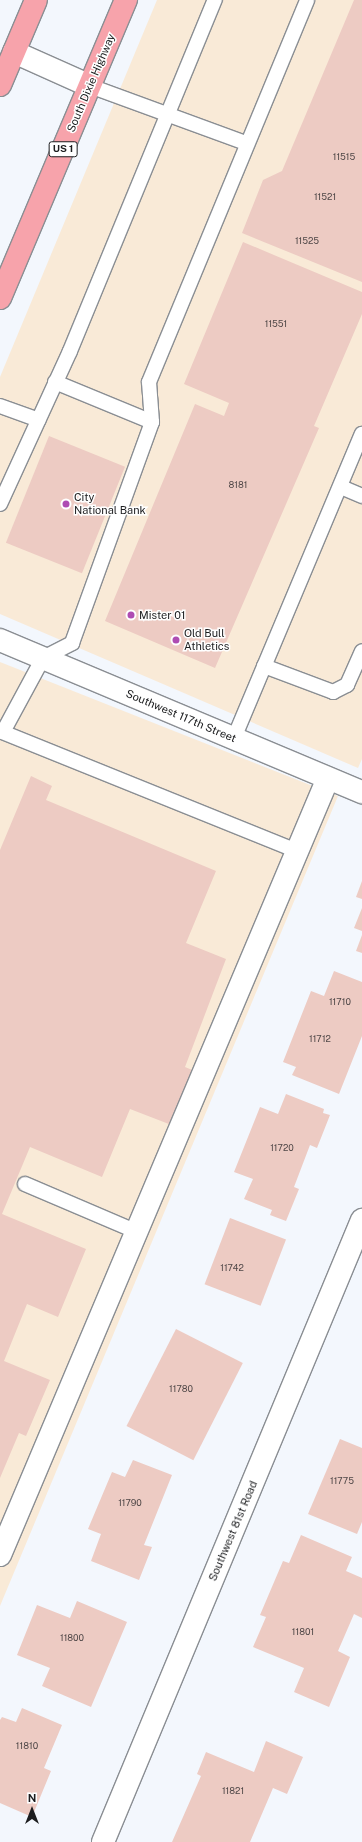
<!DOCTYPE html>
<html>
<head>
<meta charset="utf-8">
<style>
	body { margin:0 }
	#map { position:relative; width:362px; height:1842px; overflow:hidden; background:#f3f7fd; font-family:"Public Sans",sans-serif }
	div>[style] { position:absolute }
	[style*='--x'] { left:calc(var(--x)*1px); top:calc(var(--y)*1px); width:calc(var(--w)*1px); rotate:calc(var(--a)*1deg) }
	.commercial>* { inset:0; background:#f9ead7 }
	.building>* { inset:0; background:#edcbc3; transform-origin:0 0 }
	.roads { filter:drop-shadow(1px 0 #8a8e93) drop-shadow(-1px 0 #8a8e93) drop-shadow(0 1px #8a8e93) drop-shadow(0 -1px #8a8e93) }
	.lane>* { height:14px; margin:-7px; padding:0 7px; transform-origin:7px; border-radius:7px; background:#fff }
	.street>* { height:22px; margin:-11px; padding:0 11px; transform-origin:11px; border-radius:11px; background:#fff }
	.highway>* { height:22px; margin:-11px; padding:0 11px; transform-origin:11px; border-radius:11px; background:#f7a3ab }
	.dots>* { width:11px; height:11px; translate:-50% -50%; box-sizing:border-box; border:2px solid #fff; border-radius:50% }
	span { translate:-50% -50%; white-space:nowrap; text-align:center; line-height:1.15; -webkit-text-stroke:3px #fff; paint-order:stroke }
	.number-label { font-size:9px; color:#504848 }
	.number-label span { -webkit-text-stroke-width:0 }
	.shield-label span { padding:1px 3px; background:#fff; border:1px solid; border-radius:3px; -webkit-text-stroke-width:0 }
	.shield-label { font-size:10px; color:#1c1d1f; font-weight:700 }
	.street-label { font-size:11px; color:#1c1d1f }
	.poi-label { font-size:11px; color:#1c1d1f }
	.left { translate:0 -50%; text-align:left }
	.north { position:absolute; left:12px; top:1790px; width:40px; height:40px; -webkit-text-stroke:3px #fff; paint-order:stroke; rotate:0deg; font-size:11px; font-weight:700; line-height:16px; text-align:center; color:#1c1d1f }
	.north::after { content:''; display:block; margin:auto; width:14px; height:18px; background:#1c1d1f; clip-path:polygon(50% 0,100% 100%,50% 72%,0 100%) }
</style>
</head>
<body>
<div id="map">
	<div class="commercial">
		<i style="clip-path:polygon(157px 0,362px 0,362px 759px,358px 768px,0 614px,0 377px)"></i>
		<i style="clip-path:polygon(0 662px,338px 796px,0 1606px)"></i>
	</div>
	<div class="building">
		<i style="clip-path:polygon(354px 0,362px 0,362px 282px,242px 233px,263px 180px,282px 171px)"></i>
		<i style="clip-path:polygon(243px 242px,362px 292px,362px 314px,314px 426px,319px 428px,215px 668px,105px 621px,195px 404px,224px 416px,229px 403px,184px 384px)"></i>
		<i style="left:49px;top:436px;width:82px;height:115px;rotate:22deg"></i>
		<i style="clip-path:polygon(31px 776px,52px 786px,46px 800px,216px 871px,186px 943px,226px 959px,185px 1067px,197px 1072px,174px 1126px,130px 1109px,102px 1177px,30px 1147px,2px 1214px,86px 1249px,58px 1317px,27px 1304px,4px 1361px,50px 1380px,26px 1436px,19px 1433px,0 1478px,0 850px)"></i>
		<i style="clip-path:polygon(362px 881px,362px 899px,356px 897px)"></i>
		<i style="clip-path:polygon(362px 908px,362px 931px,354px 928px)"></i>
		<i style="clip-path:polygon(362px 935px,362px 953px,356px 951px)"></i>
		<i style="clip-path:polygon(334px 971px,362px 982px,362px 1036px,339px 1094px,292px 1075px,296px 1067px,283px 1062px,311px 991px,324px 996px)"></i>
		<i style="clip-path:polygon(286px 1094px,324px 1109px,323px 1113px,330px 1115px,317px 1148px,310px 1145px,294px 1187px,299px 1189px,286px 1221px,270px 1215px,272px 1210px,244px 1199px,253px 1179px,234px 1172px,260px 1107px,278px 1114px)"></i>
		<i style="left:230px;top:1218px;width:60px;height:71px;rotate:21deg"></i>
		<i style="left:176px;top:1329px;width:75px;height:109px;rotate:27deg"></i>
		<i style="clip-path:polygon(340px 1439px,362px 1448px,362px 1522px,357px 1534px,308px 1514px)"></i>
		<i style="clip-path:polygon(133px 1460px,172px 1475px,144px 1545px,152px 1547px,139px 1580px,91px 1561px,101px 1534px,88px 1529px,112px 1472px,125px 1477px)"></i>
		<i style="clip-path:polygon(301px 1535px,352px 1557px,346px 1571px,362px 1578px,362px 1618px,354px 1614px,338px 1651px,350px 1657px,329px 1707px,294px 1692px,304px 1668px,253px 1647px,266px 1617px,260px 1615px,283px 1561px,289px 1563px)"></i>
		<i style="clip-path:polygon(77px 1601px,127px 1622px,91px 1707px,42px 1686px,50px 1668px,17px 1655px,37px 1605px,70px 1618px)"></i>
		<i style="clip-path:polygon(22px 1708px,62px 1725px,44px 1768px,51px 1771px,32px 1817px,0 1803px,0 1720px,2px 1717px,16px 1722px)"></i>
		<i style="clip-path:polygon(266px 1741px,303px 1757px,287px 1794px,273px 1788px,250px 1842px,172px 1842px,201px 1776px,197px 1774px,206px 1752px,254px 1772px)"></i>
	</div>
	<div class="roads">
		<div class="lane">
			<i style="--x:90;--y:86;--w:166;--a:20.1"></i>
			<i style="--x:55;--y:382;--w:105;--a:22.4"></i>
			<i style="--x:0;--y:406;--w:41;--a:19.7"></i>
			<i style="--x:341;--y:487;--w:23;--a:23"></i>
			<i style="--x:0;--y:504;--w:168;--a:-65.4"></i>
			<i style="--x:70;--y:351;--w:380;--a:-67.6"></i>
			<i style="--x:264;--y:666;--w:74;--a:20.6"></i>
			<i style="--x:333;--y:692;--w:16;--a:-27"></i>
			<i style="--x:347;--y:685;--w:37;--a:-66"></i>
			<i style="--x:234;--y:738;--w:330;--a:-67.2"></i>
			<i style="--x:297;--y:851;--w:317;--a:-158"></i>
			<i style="--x:3;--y:732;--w:84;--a:-61.6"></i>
			<i style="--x:43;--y:658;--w:33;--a:-27"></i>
			<i style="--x:72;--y:643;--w:235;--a:-70.1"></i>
			<i style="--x:152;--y:422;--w:40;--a:-94.3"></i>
			<i style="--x:149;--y:382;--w:413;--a:-67.5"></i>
			<i style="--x:25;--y:1184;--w:120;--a:23.1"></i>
		</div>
		<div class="street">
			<i style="--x:14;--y:52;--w:83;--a:24.1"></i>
			<i style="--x:0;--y:640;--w:393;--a:22.8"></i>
			<i style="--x:0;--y:1555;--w:843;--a:-67.11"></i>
			<i style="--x:103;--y:1842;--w:674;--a:-67.39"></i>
		</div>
		<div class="highway">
			<i style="--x:0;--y:85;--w:92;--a:-67"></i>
			<i style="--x:0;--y:298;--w:324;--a:-67.1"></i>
		</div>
	</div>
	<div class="dots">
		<i style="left:66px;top:504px;background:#ae4cb3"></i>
		<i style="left:131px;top:615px;background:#ae4cb3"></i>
		<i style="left:176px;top:640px;background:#ae4cb3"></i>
	</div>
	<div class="number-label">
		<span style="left:344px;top:157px">11515</span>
		<span style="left:325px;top:197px">11521</span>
		<span style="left:307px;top:241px">11525</span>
		<span style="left:276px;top:324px">11551</span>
		<span style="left:238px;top:485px">8181</span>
		<span style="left:340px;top:1002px">11710</span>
		<span style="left:320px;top:1039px">11712</span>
		<span style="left:282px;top:1148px">11720</span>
		<span style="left:232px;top:1268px">11742</span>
		<span style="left:181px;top:1389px">11780</span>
		<span style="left:342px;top:1481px">11775</span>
		<span style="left:130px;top:1503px">11790</span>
		<span style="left:303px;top:1632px">11801</span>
		<span style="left:72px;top:1638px">11800</span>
		<span style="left:27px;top:1746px">11810</span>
		<span style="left:233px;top:1791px">11821</span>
	</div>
	<div class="shield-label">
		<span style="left:63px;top:149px">US 1</span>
	</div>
	<div class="street-label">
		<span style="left:91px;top:83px;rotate:-67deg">South Dixie Highway</span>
		<span style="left:181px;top:716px;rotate:23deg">Southwest 117th Street</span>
		<span style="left:233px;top:1531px;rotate:-67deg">Southwest 81st Road</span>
	</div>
	<div class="poi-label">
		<span class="left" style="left:74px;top:504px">City<br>National Bank</span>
		<span class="left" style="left:139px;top:615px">Mister 01</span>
		<span class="left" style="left:184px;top:640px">Old Bull<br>Athletics</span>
	</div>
	<div class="north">N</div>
</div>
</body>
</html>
